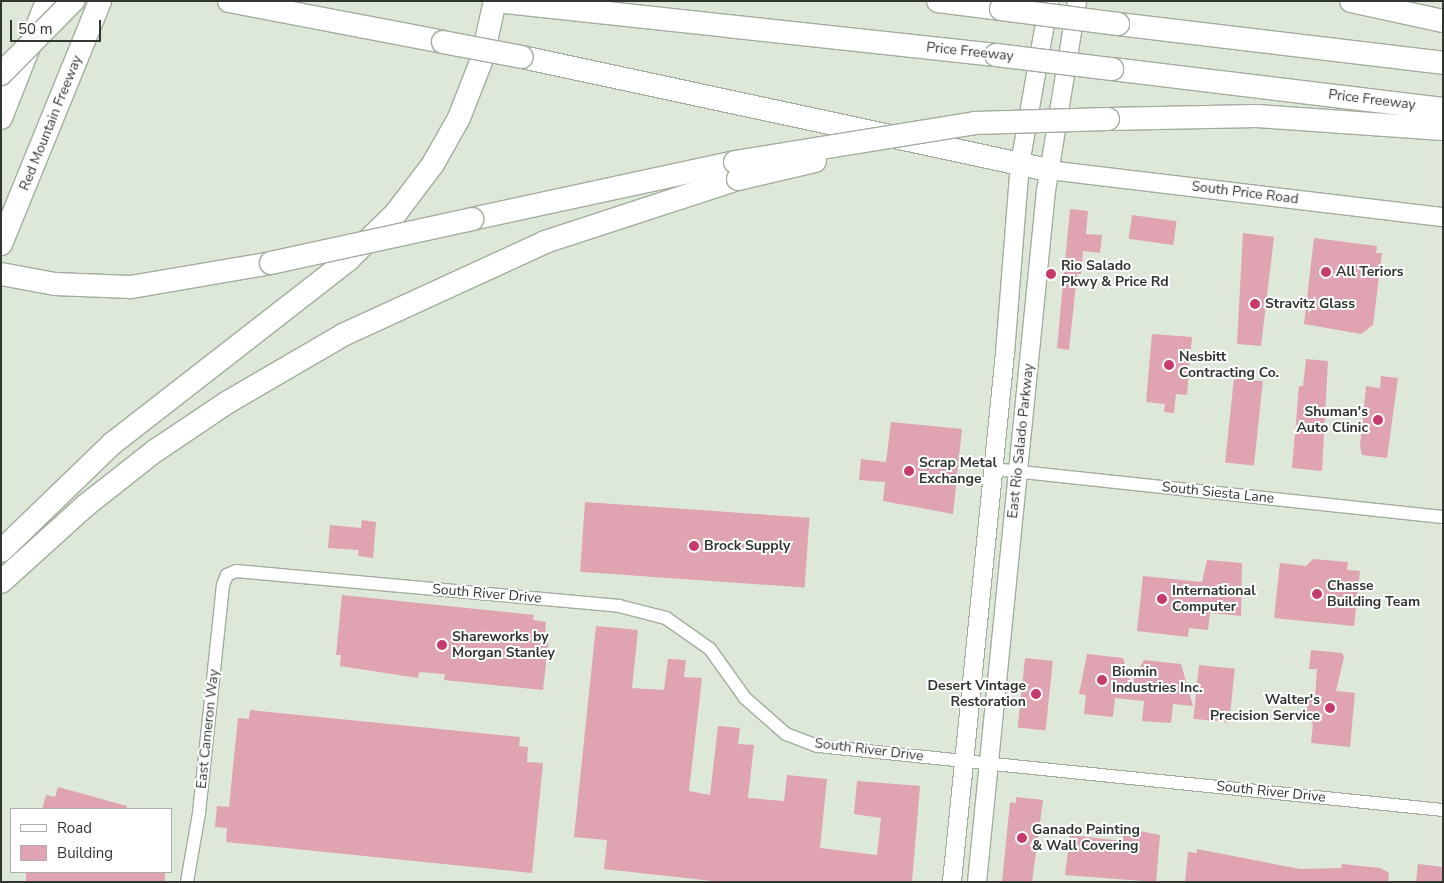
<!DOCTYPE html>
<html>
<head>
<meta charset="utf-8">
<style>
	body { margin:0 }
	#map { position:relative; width:1444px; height:883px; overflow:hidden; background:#dde8d9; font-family:"Nunito Sans",sans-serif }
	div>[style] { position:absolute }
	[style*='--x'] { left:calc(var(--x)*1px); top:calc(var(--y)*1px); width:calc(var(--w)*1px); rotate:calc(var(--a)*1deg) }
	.building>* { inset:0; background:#e0a3b1; transform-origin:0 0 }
	.roads { filter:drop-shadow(1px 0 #a2ad9e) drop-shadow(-1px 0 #a2ad9e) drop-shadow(0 1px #a2ad9e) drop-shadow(0 -1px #a2ad9e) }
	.minor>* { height:12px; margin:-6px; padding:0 6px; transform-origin:6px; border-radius:6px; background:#fff }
	.secondary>* { height:18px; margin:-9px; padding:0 9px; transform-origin:9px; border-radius:9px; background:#fff }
	.motorway>* { height:22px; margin:-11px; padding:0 11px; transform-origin:11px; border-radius:11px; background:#fff }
	.bridges { filter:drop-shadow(1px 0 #a2ad9e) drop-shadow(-1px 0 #a2ad9e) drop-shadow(0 1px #a2ad9e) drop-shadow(0 -1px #a2ad9e) }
	.motorway-bridge>* { height:22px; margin:-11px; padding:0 11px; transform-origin:11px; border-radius:11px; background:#fff }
	.dots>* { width:14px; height:14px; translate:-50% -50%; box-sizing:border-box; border:2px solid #fff; border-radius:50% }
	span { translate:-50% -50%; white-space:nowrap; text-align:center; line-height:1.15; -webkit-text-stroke:4px #fff; paint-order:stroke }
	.street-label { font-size:14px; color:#313630 }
	.poi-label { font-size:14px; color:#313630; font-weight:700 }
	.left { translate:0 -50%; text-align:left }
	.right { translate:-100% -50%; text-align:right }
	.frame { position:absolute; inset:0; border:2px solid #313630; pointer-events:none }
	.legend { position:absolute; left:10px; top:808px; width:162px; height:65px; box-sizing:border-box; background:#fff; border:1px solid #adafac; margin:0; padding:6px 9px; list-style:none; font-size:15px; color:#313630 }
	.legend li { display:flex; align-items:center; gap:10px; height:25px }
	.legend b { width:25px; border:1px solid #adafac }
	.scale { position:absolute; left:10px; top:20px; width:91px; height:22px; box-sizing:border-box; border:2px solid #313630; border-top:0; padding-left:6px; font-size:15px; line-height:18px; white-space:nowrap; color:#313630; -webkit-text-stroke:4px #fff; paint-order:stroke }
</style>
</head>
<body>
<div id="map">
	<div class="building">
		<i style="clip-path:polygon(1070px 209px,1088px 211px,1086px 234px,1102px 235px,1100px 253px,1083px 251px,1081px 274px,1077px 274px,1069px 350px,1057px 348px)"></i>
		<i style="left:1132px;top:215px;width:45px;height:24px;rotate:8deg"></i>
		<i style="clip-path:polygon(1243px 233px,1274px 237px,1261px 346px,1237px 344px)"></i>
		<i style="clip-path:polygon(1314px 238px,1377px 246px,1376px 253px,1382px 253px,1373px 325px,1361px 334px,1304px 324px)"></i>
		<i style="clip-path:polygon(1152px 334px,1192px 337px,1187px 395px,1176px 394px,1174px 413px,1164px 412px,1165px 404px,1146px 402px)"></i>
		<i style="clip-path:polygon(1306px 359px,1328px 361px,1322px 471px,1292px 468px,1299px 386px,1303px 386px)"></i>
		<i style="clip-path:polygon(1381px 376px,1398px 378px,1387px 458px,1362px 455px,1360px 446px,1366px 386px,1380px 388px)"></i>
		<i style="left:1234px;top:378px;width:29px;height:85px;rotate:6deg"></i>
		<i style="clip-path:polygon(891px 422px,962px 429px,953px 514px,883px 501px,885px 482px,859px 480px,861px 459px,886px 462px)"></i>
		<i style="left:585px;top:502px;width:225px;height:70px;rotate:4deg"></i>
		<i style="clip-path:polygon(362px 520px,376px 522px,373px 558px,358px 556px,359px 550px,328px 548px,330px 525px,361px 528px)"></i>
		<i style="clip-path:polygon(1313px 559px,1348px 562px,1347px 570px,1360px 571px,1354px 626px,1274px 618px,1280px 563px,1306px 566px)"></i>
		<i style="clip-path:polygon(1207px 560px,1242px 563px,1241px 616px,1210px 613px,1208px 630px,1189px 628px,1188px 637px,1137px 631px,1143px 576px,1202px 582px)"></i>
		<i style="clip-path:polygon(342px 595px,534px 615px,533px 620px,546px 622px,545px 636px,549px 636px,543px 690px,444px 680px,445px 674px,419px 672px,418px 678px,340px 666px,341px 655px,336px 655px)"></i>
		<i style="clip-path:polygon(596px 626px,638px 630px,632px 688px,664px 690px,668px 659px,686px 660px,684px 677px,702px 678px,689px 791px,710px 795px,718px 726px,740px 728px,738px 744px,754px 745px,748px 798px,784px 801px,787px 775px,827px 779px,820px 848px,877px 855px,881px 818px,854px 814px,857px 781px,920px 786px,912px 882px,722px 882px,604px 869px,607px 840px,574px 837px)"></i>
		<i style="clip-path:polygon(1311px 650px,1342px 653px,1344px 657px,1336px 691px,1355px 693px,1350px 747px,1311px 743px,1313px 724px,1306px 719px,1308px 697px,1315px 697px,1317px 669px,1309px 669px)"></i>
		<i style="clip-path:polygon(1087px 654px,1123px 658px,1131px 683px,1144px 660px,1181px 664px,1193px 706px,1173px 704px,1171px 723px,1142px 721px,1144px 701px,1115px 698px,1113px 717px,1084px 714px,1086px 695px,1079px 694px)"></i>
		<i style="left:1025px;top:658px;width:28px;height:70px;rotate:6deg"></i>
		<i style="left:1199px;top:665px;width:36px;height:54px;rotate:6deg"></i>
		<i style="clip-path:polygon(250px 710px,520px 737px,519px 746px,528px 747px,527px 762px,543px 763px,532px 873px,226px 842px,227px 828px,215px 827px,217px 806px,229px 807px,238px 718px,249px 719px)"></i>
		<i style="clip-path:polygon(58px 787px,127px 806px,126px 809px,42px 809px,46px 795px,55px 797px)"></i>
		<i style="clip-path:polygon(1016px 797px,1043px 800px,1032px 882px,1002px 882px,1010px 802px,1016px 803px)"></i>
		<i style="clip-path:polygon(1124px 828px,1160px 835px,1156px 882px,1065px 875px,1070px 835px,1123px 841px)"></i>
		<i style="clip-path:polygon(1197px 849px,1300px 869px,1341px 868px,1342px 864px,1380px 868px,1389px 873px,1388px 882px,1185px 882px,1188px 852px,1197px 853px)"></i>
		<i style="clip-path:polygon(1418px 864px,1443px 867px,1443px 882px,1416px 882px)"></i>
		<i style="left:26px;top:872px;width:139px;height:10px"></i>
	</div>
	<div class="roads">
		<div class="minor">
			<i style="--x:994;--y:469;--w:452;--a:6.1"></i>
			<i style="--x:187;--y:882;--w:70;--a:-80.1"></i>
			<i style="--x:199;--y:813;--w:229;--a:-84"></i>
			<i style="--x:223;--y:585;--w:11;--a:-68"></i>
			<i style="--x:227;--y:575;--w:10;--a:-24"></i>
			<i style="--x:236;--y:571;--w:385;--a:5.2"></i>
			<i style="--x:619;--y:606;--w:49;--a:14.3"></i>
			<i style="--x:666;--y:618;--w:54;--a:35.2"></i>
			<i style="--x:710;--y:649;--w:60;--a:54.5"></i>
			<i style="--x:745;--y:698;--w:55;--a:41.3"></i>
			<i style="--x:786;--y:734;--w:34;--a:21"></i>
			<i style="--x:818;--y:746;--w:628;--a:5.85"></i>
		</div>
		<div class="secondary">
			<i style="--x:1048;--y:170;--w:398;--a:6.8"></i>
			<i style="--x:952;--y:882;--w:532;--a:-84.28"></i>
			<i style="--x:1005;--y:353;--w:190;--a:-85.5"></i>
			<i style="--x:1020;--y:164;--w:166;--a:-79.9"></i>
			<i style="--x:977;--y:882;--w:694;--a:-84.3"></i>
			<i style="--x:1046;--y:191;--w:193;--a:-80.7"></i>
		</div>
		<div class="motorway">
			<i style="--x:229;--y:1;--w:218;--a:10.8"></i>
			<i style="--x:496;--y:1;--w:503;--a:6.16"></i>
			<i style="--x:938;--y:1;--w:64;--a:7.2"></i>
			<i style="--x:1351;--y:1;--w:94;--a:12.3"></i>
			<i style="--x:1118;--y:24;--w:327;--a:6.8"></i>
			<i style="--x:522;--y:57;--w:538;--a:12.12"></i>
			<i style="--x:1112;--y:69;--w:333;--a:6.9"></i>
			<i style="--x:1;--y:118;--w:126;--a:-68.5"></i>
			<i style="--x:1108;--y:119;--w:149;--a:-1.2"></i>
			<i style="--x:1257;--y:116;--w:186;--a:4"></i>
			<i style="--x:472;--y:219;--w:269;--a:-12.2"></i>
			<i style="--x:1;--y:244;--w:262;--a:-67.8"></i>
			<i style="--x:1;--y:274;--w:55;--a:10.5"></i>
			<i style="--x:55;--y:284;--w:76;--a:2.3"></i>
			<i style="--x:131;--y:287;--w:142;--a:-9.7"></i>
			<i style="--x:1;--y:551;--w:156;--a:-44"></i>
			<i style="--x:113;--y:443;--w:299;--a:-37.9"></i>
			<i style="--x:349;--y:259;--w:66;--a:-44.4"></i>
			<i style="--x:396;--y:213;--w:61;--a:-52.9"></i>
			<i style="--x:433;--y:164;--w:53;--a:-60.5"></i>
			<i style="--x:459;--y:118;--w:63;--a:-68.7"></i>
			<i style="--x:482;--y:59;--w:59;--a:-77.4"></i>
			<i style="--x:1;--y:582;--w:113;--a:-42.1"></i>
			<i style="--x:85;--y:506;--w:89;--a:-38.2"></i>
			<i style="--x:155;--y:451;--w:88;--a:-33.9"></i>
			<i style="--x:228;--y:402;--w:133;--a:-30.2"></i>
			<i style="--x:343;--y:335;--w:222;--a:-24.7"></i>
			<i style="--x:545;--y:242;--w:203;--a:-18.1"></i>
		</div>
	</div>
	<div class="bridges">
		<div class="motorway-bridge">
			<i style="--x:1001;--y:9;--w:118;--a:7.3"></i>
			<i style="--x:443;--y:42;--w:80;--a:10.8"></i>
			<i style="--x:996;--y:55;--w:117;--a:6.9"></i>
			<i style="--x:1;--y:74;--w:103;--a:-45.4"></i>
			<i style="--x:735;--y:162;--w:243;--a:-9.2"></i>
			<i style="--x:975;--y:123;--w:133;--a:-1.7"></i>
			<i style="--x:738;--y:179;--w:79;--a:-13.2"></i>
			<i style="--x:271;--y:263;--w:206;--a:-12.3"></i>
		</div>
	</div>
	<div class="dots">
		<i style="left:1326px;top:272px;background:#c73b6c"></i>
		<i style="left:1051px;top:274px;background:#c73b6c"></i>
		<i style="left:1255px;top:304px;background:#c73b6c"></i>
		<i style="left:1169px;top:365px;background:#c73b6c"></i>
		<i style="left:1378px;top:420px;background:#c73b6c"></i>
		<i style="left:909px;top:471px;background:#c73b6c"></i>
		<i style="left:694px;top:546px;background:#c73b6c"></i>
		<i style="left:1317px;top:594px;background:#c73b6c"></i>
		<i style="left:1162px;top:599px;background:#c73b6c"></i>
		<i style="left:442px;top:645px;background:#c73b6c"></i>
		<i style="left:1102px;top:680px;background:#c73b6c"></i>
		<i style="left:1036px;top:694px;background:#c73b6c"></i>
		<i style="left:1330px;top:708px;background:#c73b6c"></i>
		<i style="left:1022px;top:838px;background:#c73b6c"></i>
	</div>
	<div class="street-label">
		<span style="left:970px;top:52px;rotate:6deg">Price Freeway</span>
		<span style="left:1372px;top:100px;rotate:7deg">Price Freeway</span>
		<span style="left:51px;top:123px;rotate:-68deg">Red Mountain Freeway</span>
		<span style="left:1245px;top:193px;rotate:7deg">South Price Road</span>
		<span style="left:1021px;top:441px;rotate:-84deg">East Rio Salado Parkway</span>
		<span style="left:1218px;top:493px;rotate:6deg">South Siesta Lane</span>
		<span style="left:487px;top:594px;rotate:5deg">South River Drive</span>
		<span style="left:208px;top:729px;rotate:-84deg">East Cameron Way</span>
		<span style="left:869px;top:750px;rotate:7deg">South River Drive</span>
		<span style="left:1271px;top:792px;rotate:6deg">South River Drive</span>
	</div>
	<div class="poi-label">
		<span class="left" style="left:1061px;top:274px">Rio Salado<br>Pkwy &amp; Price Rd</span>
		<span class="left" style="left:1336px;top:272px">All Teriors</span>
		<span class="left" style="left:1265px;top:304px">Stravitz Glass</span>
		<span class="left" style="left:1179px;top:365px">Nesbitt<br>Contracting Co.</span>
		<span class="right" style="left:1368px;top:420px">Shuman's<br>Auto Clinic</span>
		<span class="left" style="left:919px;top:471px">Scrap Metal<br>Exchange</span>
		<span class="left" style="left:704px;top:546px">Brock Supply</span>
		<span class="left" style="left:1327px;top:594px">Chasse<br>Building Team</span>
		<span class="left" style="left:1172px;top:599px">International<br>Computer</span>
		<span class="left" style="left:452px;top:645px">Shareworks by<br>Morgan Stanley</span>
		<span class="left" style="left:1112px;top:680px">Biomin<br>Industries Inc.</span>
		<span class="right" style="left:1026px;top:694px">Desert Vintage<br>Restoration</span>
		<span class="right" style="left:1320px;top:708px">Walter's<br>Precision Service</span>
		<span class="left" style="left:1032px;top:838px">Ganado Painting<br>&amp; Wall Covering</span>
	</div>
	<div class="frame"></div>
	<ul class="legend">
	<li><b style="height:6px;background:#fff"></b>Road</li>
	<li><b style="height:14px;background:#e0a3b1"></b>Building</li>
	</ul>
	<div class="scale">50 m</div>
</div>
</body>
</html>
